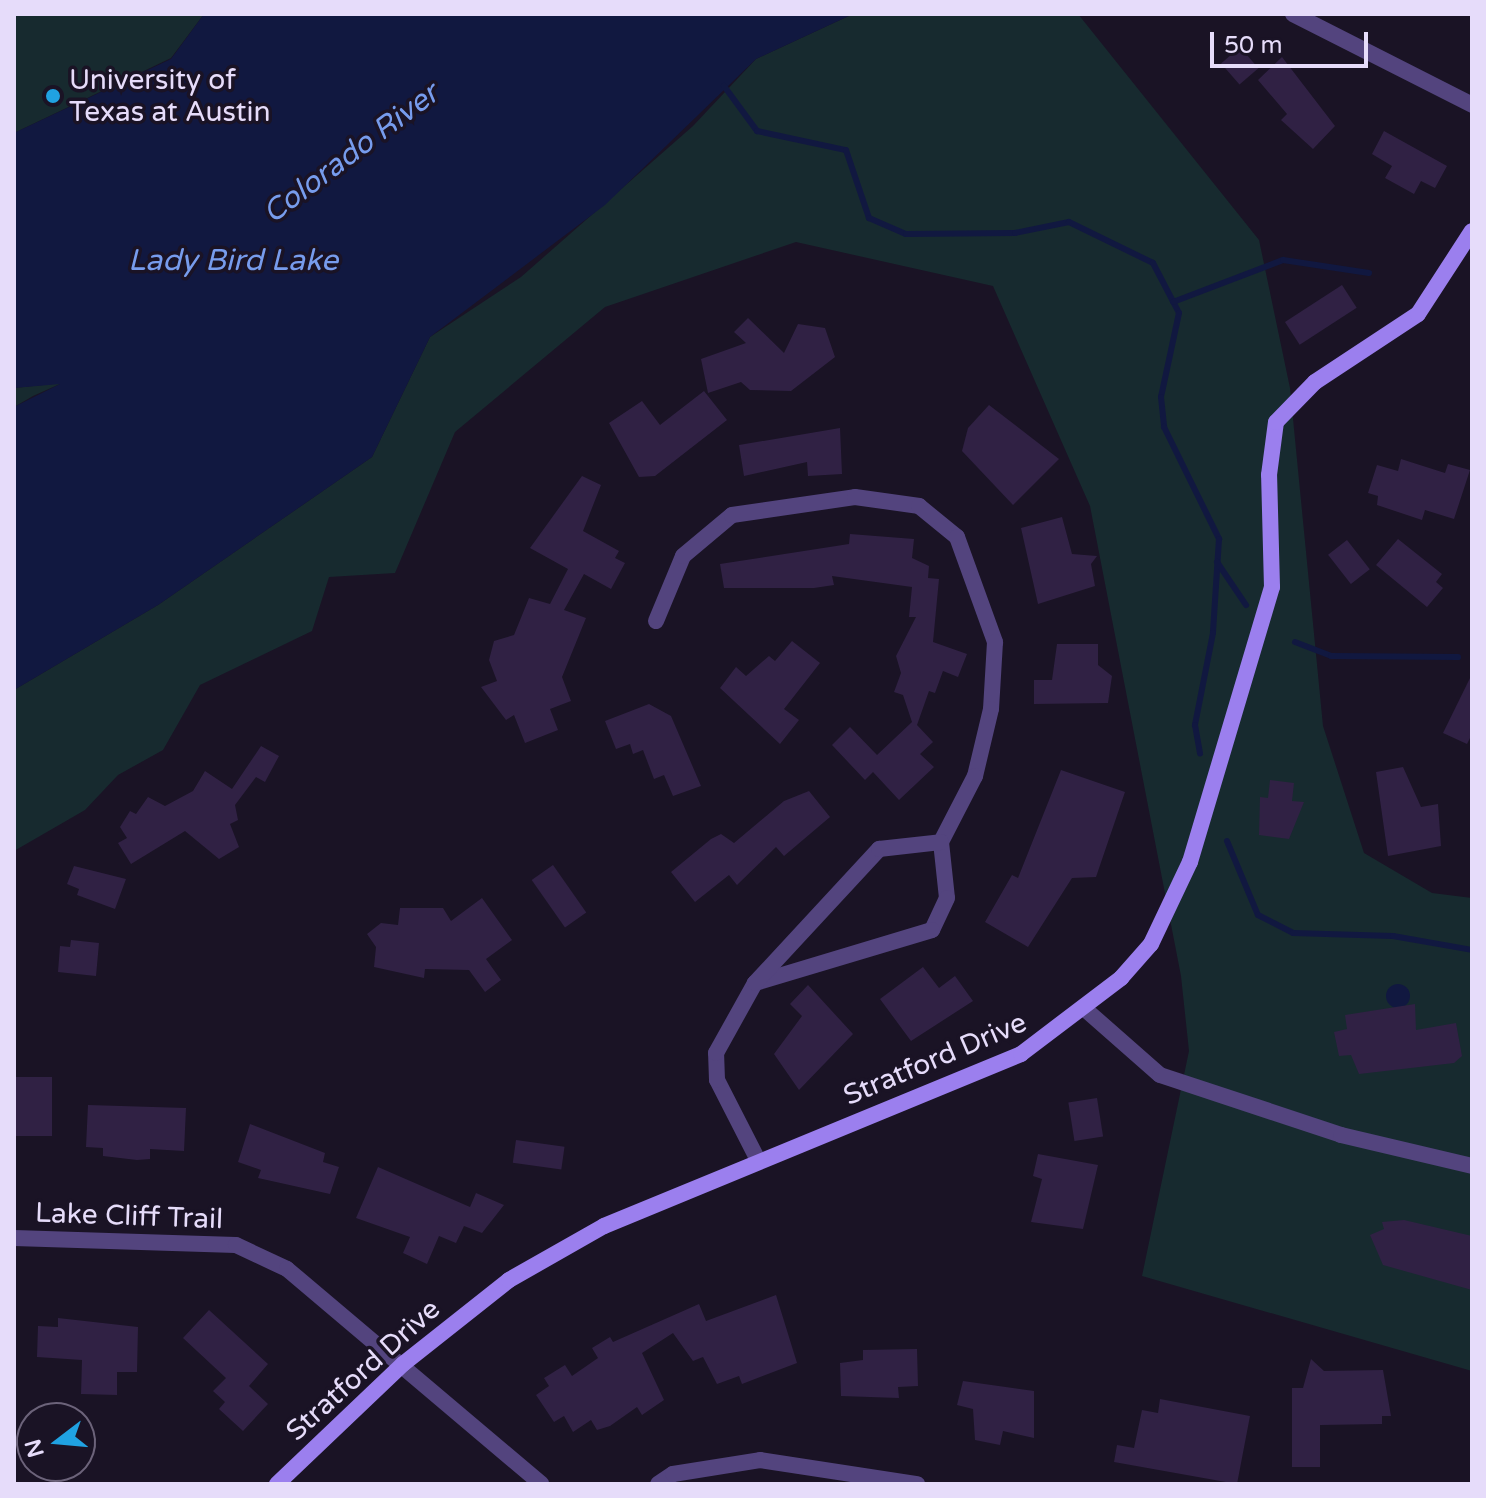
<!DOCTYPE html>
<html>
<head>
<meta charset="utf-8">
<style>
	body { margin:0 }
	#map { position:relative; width:1486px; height:1498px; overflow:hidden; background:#1a1325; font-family:"Varela Round",sans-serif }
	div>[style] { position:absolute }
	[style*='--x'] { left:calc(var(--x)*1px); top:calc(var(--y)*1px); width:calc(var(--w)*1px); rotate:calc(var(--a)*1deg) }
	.green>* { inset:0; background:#172a2f }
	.water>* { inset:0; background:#111840 }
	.round { border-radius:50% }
	.stream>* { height:6px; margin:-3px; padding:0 3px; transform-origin:3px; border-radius:3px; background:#111840 }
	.building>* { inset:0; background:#302144; transform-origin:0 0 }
	.street>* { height:16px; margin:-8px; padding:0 8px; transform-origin:8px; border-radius:8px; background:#53447e }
	.secondary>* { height:16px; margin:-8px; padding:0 8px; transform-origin:8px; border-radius:8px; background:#9b7fee }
	.dots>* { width:22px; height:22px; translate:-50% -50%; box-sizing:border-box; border:4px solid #1a1325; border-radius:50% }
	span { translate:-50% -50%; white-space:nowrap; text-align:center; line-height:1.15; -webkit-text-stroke:7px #1a1325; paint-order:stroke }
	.poi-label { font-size:28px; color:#e6dcfa }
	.left { translate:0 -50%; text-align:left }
	.street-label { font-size:28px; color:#e6dcfa }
	.water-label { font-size:30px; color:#779ced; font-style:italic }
	.frame { position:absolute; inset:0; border:16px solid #e6dcfa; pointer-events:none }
	.north { position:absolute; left:16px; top:1402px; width:80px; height:80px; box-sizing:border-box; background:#1a1325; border:2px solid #6c637a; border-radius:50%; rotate:254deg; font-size:22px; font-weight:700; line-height:32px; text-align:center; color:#e6dcfa }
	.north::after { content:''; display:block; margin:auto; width:28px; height:36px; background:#20a2e2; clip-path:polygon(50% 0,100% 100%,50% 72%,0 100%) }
	.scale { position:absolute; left:1210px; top:32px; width:158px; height:36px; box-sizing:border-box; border:4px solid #e6dcfa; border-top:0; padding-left:10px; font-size:24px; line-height:28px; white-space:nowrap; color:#e6dcfa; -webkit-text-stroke:6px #1a1325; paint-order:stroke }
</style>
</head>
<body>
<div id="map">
	<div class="green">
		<i style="clip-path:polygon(14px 14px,204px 14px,171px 58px,14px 133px)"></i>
		<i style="clip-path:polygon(853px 14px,1078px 14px,1259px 240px,1290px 388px,1323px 726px,1364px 853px,1432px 893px,1472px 898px,1472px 1371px,1142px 1276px,1189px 1051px,1181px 976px,1090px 506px,993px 286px,796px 242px,605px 307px,455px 432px,395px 573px,329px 577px,312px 631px,200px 685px,163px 750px,118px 775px,85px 810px,14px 851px,14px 690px,158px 605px,372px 457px,430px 337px,521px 277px,693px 126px,756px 59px)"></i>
		<i style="clip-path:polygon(62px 383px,33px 396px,14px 407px,14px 388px)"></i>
	</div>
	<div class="water">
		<i style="clip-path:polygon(204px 14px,853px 14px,756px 59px,605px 205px,430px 337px,372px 457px,158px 605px,14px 690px,14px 407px,60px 384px,14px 388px,14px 133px,171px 59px)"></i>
		<i class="round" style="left:1386px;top:984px;width:24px;height:24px"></i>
	</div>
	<div class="stream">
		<i style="--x:724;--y:86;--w:56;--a:53.7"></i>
		<i style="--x:757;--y:131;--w:91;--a:12.1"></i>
		<i style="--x:846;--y:150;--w:72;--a:71.3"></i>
		<i style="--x:869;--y:218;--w:40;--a:23.4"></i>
		<i style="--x:906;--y:234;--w:109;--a:-0.5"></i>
		<i style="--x:1015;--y:233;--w:55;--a:-11.5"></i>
		<i style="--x:1069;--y:222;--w:93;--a:26"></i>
		<i style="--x:1153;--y:263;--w:56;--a:62.5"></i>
		<i style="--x:1179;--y:313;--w:86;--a:102.1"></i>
		<i style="--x:1161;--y:397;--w:30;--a:84"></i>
		<i style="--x:1164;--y:427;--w:125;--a:63.8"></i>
		<i style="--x:1219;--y:539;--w:94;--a:93.7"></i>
		<i style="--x:1213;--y:633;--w:94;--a:101.1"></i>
		<i style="--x:1195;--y:725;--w:29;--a:80"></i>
		<i style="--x:1173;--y:302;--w:118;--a:-20.9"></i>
		<i style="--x:1283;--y:260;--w:87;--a:8.6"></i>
		<i style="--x:1217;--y:562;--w:52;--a:56"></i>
		<i style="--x:1295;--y:642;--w:39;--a:21"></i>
		<i style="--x:1331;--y:656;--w:127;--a:0.5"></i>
		<i style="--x:1227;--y:841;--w:80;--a:67.3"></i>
		<i style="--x:1258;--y:915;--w:39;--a:27"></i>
		<i style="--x:1293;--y:933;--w:100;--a:1.7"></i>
		<i style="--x:1393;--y:936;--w:80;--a:10"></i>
	</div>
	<div class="building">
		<i style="left:1240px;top:47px;width:28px;height:25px;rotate:49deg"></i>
		<i style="clip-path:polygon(1282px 57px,1335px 126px,1313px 149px,1281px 120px,1287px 114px,1258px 80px)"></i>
		<i style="clip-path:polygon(1384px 131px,1447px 166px,1435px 188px,1421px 181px,1414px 194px,1385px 178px,1392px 166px,1372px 154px)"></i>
		<i style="left:1342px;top:285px;width:27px;height:68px;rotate:57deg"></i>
		<i style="clip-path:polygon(748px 318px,784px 353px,798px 324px,825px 328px,835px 357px,791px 391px,750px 390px,741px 382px,708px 393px,701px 359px,746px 343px,734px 332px)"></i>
		<i style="clip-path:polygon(704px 391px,727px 420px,655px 476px,639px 477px,609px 423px,642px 401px,660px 425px)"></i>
		<i style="clip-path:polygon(989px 405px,1059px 459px,1013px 505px,962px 451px,968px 428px)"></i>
		<i style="clip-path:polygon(840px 428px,842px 474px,808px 476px,807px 462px,744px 476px,739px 445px)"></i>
		<i style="clip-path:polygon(1401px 459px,1445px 473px,1448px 464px,1470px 470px,1454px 519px,1425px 510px,1422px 520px,1377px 505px,1378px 496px,1368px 493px,1377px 465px,1398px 471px)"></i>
		<i style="clip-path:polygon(582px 476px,601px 485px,583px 531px,619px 551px,615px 558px,625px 563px,611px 589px,584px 574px,564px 610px,586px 618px,562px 677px,571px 701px,550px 709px,558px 730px,525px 743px,514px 715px,506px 720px,481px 687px,497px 681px,489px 660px,494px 641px,514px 635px,529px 598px,550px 604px,568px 569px,530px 548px)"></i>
		<i style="clip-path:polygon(1062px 517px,1072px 554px,1097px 556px,1091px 564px,1095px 586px,1038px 604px,1021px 528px)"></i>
		<i style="clip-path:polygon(850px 534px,914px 539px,912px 558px,929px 566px,928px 578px,939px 579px,933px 642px,967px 654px,958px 677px,943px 671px,935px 693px,929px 691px,917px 725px,933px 742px,920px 754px,934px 767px,899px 800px,873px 772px,865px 780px,832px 745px,850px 727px,877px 755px,912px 722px,903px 695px,894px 692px,901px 673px,896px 656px,916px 617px,909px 617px,912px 587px,832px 576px,834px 585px,814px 588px,724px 588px,720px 564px,849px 544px)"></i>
		<i style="clip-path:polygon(1398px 539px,1442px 574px,1436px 582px,1443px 588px,1427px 607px,1376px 565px)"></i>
		<i style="left:1347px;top:540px;width:37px;height:24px;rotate:52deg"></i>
		<i style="clip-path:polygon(792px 641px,820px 663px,784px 709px,799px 720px,780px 744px,720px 688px,736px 667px,746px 676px,769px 656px,775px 661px)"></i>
		<i style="clip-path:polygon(1057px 644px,1098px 644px,1098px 665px,1112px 676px,1108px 703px,1034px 704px,1034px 680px,1052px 680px)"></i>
		<i style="clip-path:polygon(1472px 674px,1472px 734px,1467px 744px,1443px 733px)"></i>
		<i style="clip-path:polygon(649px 704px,671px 716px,701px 786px,673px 796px,664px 775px,654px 779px,643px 750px,633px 754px,630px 744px,616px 749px,605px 721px)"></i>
		<i style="clip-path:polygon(261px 746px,279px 756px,265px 782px,256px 777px,235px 805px,238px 820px,230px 824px,239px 847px,219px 859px,185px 831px,131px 864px,118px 843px,127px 838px,120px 827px,130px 811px,136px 814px,148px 797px,165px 806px,193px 791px,205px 771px,232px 789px)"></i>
		<i style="clip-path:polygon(1403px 767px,1421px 807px,1438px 804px,1441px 846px,1388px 856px,1376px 772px)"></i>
		<i style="clip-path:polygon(1061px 770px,1125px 792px,1096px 877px,1072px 878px,1028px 947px,985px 922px,1012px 875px,1018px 878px)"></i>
		<i style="clip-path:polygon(1270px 780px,1294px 783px,1292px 801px,1304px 802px,1289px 839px,1259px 835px,1260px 797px,1268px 798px)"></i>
		<i style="clip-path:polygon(809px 791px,830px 817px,784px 856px,776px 847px,737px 885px,729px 875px,695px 902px,671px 872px,711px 839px,721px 834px,734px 843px,784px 801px)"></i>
		<i style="left:553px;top:865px;width:58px;height:26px;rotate:55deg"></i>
		<i style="clip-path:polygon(74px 866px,126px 879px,115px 909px,77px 895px,79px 889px,67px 884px)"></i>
		<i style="clip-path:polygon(482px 898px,512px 940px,486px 959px,501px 980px,485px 992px,469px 970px,425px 969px,424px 978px,374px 967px,376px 947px,367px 934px,381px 923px,398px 925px,400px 908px,443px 908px,451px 921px)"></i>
		<i style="clip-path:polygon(71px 940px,99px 943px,96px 976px,58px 972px,60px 946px,70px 947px)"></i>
		<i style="clip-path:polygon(923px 967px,939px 988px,955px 976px,973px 1001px,911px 1041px,880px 999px)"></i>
		<i style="clip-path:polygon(808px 985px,853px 1034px,799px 1090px,774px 1054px,802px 1016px,790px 1004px)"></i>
		<i style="clip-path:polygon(1415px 1004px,1416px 1030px,1456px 1023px,1462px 1056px,1454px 1063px,1359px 1074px,1351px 1055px,1339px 1056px,1334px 1032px,1347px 1029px,1345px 1015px)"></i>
		<i style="left:52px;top:1077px;width:59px;height:38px;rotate:90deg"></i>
		<i style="left:1097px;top:1098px;width:39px;height:29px;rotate:81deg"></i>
		<i style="clip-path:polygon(88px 1105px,186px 1108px,184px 1151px,150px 1149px,150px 1159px,137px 1160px,103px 1156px,103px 1148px,86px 1147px)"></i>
		<i style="clip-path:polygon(250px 1124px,325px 1153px,323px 1162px,339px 1167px,330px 1194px,258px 1178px,261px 1170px,238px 1162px)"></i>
		<i style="left:516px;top:1140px;width:49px;height:23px;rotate:8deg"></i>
		<i style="clip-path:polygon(1038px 1154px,1098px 1165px,1083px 1229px,1031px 1222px,1042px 1179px,1033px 1176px)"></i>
		<i style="clip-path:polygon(378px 1167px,470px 1207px,476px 1193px,504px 1205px,482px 1233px,464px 1226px,456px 1243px,439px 1236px,427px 1264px,403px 1253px,410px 1237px,356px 1218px)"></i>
		<i style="clip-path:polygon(1404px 1220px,1472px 1236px,1472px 1290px,1383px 1265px,1370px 1235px,1384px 1229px,1382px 1222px)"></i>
		<i style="clip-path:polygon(776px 1295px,797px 1363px,742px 1384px,739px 1376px,717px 1384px,703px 1357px,693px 1361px,673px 1333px,642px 1353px,664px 1400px,642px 1415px,637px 1407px,610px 1426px,597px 1430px,591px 1420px,573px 1432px,564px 1416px,554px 1422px,536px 1395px,549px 1386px,544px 1378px,565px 1365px,572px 1376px,598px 1358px,592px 1348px,610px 1337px,613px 1342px,699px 1304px,706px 1321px)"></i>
		<i style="clip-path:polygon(209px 1310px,268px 1364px,249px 1386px,268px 1404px,243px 1431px,219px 1409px,225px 1402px,213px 1391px,226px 1378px,183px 1338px)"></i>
		<i style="clip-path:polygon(58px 1318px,138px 1327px,137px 1372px,117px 1372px,117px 1395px,81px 1394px,82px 1360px,37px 1357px,38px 1326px,58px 1327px)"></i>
		<i style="clip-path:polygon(917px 1349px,918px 1386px,898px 1387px,899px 1398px,841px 1396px,840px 1363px,863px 1360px,863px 1350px)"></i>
		<i style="clip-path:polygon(1311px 1359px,1324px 1371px,1383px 1370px,1391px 1416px,1382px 1416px,1382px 1424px,1320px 1425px,1320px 1467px,1292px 1467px,1292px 1388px,1303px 1388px)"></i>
		<i style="clip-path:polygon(963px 1381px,1034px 1391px,1034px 1438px,1003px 1431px,1000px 1445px,975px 1440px,973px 1409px,957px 1405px)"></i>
		<i style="clip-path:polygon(1160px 1399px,1250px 1416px,1237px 1484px,1114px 1462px,1117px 1445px,1134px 1448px,1142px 1410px,1158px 1413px)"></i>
	</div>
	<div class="street">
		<i style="--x:1293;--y:14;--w:201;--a:26.9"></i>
		<i style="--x:656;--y:621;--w:70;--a:-67.4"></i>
		<i style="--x:683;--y:556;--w:64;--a:-39.9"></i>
		<i style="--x:732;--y:515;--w:124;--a:-8.3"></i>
		<i style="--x:855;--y:497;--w:65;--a:8"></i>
		<i style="--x:919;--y:506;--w:49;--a:39.2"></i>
		<i style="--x:957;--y:537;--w:112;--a:70.1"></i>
		<i style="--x:995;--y:642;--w:67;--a:93.4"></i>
		<i style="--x:991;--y:709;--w:69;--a:103.4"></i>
		<i style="--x:975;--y:776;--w:74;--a:117.3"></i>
		<i style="--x:941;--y:842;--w:56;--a:83.9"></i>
		<i style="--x:947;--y:898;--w:35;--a:115"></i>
		<i style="--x:932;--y:930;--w:185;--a:163.3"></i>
		<i style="--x:1086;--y:1010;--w:98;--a:41.3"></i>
		<i style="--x:1160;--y:1075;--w:191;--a:18.3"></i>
		<i style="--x:1341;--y:1135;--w:135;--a:13.3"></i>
		<i style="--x:758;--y:1160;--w:90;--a:-117.1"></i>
		<i style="--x:717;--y:1080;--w:27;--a:-92"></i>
		<i style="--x:716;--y:1053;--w:80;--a:-60.9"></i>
		<i style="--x:755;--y:983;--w:183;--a:-47.2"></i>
		<i style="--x:879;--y:849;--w:62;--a:-6.4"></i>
		<i style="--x:14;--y:1238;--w:222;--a:1.8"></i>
		<i style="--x:236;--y:1245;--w:56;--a:25.2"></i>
		<i style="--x:287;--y:1269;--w:333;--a:40.2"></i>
		<i style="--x:658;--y:1484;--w:18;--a:-34"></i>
		<i style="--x:673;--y:1474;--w:88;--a:-9.1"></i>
		<i style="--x:760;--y:1460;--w:159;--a:8.7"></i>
	</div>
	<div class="secondary">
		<i style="--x:277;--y:1484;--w:174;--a:-43.6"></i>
		<i style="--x:403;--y:1364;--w:135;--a:-38.4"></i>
		<i style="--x:509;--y:1280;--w:109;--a:-29.6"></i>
		<i style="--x:604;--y:1226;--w:451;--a:-22.4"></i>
		<i style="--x:1021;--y:1054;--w:126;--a:-37.2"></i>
		<i style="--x:1121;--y:978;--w:45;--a:-48.6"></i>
		<i style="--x:1151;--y:944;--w:91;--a:-64.6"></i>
		<i style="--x:1190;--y:862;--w:287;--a:-73.4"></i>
		<i style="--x:1272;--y:587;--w:112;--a:-91.5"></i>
		<i style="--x:1269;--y:475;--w:53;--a:-82.5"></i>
		<i style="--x:1276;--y:422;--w:56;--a:-45.7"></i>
		<i style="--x:1315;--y:382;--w:123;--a:-33.4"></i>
		<i style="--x:1418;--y:314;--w:99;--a:-57"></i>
	</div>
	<div class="dots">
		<i style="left:53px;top:96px;background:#20a2e2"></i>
	</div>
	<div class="poi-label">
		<span class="left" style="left:69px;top:96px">University of<br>Texas at Austin</span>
	</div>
	<div class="street-label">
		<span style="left:935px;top:1059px;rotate:-23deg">Stratford Drive</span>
		<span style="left:129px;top:1216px;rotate:2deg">Lake Cliff Trail</span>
		<span style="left:363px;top:1370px;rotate:-42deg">Stratford Drive</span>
	</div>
	<div class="water-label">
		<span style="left:351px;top:154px;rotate:-37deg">Colorado River</span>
		<span style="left:233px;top:261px">Lady Bird Lake</span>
	</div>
	<div class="frame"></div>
	<div class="north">N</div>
	<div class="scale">50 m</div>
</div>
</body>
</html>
